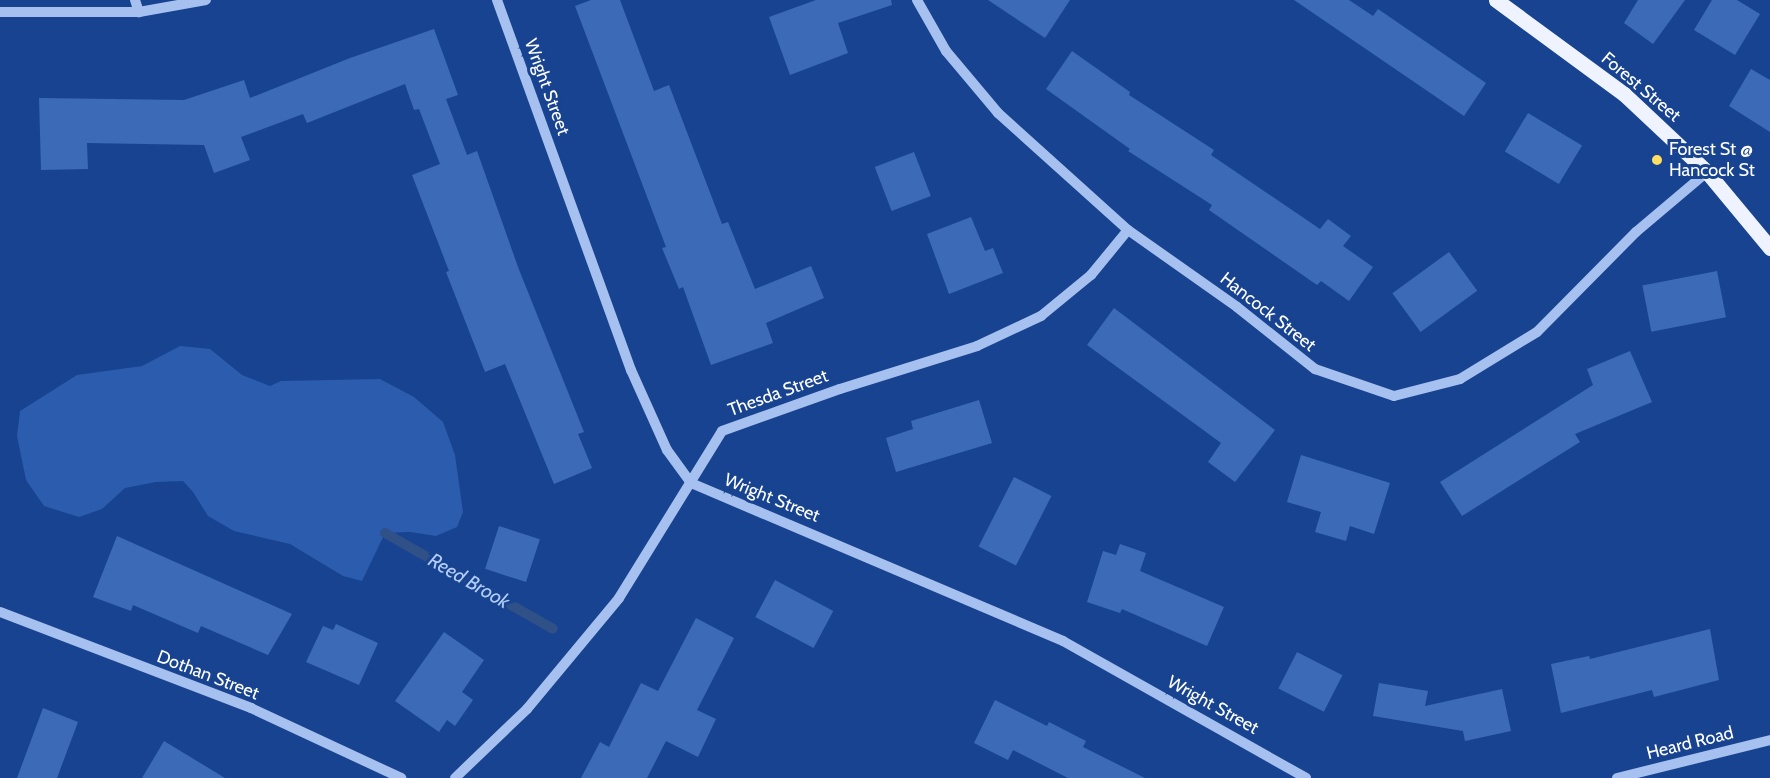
<!DOCTYPE html>
<html>
<head>
<meta charset="utf-8">
<style>
	body { margin:0 }
	#map { position:relative; width:1770px; height:778px; overflow:hidden; background:#184390; font-family:Cabin,sans-serif }
	div>[style] { position:absolute }
	[style*='--x'] { left:calc(var(--x)*1px); top:calc(var(--y)*1px); width:calc(var(--w)*1px); rotate:calc(var(--a)*1deg) }
	.green>* { inset:0; background:#2b5cae }
	.stream>* { height:10px; margin:-5px; padding:0 5px; transform-origin:5px; border-radius:5px; background:#305088 }
	.building>* { inset:0; background:#3d6ab6; transform-origin:0 0 }
	.minor>* { height:10px; margin:-5px; padding:0 5px; transform-origin:5px; border-radius:5px; background:#a6c1ef }
	.major>* { height:15px; margin:-7.5px; padding:0 7.5px; transform-origin:7.5px; border-radius:7.5px; background:#eef3ff }
	.dots>* { width:16px; height:16px; translate:-50% -50%; box-sizing:border-box; border:3px solid #184390; border-radius:50% }
	span { translate:-50% -50%; white-space:nowrap; text-align:center; line-height:1.15; -webkit-text-stroke:6px #184390; paint-order:stroke }
	.street-label { font-size:18px; color:#fff }
	.poi-label { font-size:18px; color:#fff }
	.left { translate:0 -50%; text-align:left }
	.water-label { font-size:20px; color:#b2ccf6; font-style:italic }
</style>
</head>
<body>
<div id="map">
	<div class="green">
		<i style="clip-path:polygon(180px 346px,210px 349px,242px 375px,270px 386px,281px 381px,380px 379px,414px 397px,443px 422px,455px 455px,463px 512px,457px 527px,436px 536px,410px 532px,385px 533px,362px 581px,343px 576px,290px 544px,234px 531px,208px 516px,193px 492px,183px 481px,156px 482px,125px 488px,102px 509px,79px 517px,44px 506px,26px 480px,17px 436px,20px 411px,77px 375px,142px 366px)"></i>
	</div>
	<div class="stream">
		<i style="--x:385;--y:533;--w:193;--a:29.7"></i>
	</div>
	<div class="building">
		<i style="clip-path:polygon(591px 0,620px 0,654px 91px,669px 85px,722px 224px,728px 222px,755px 289px,811px 266px,824px 298px,766px 323px,773px 343px,711px 365px,683px 287px,679px 289px,662px 248px,666px 247px,575px 6px)"></i>
		<i style="clip-path:polygon(816px 0,891px 0,892px 5px,838px 23px,848px 53px,790px 75px,769px 17px)"></i>
		<i style="clip-path:polygon(988px 0,1070px 0,1045px 38px)"></i>
		<i style="clip-path:polygon(1294px 0,1349px 0,1373px 16px,1378px 9px,1486px 83px,1464px 116px)"></i>
		<i style="clip-path:polygon(1638px 0,1685px 0,1653px 44px,1624px 23px)"></i>
		<i style="clip-path:polygon(1712px 0,1737px 0,1760px 14px,1735px 55px,1694px 30px)"></i>
		<i style="clip-path:polygon(434px 29px,458px 95px,446px 99px,467px 155px,477px 151px,518px 267px,584px 432px,578px 434px,592px 468px,554px 484px,505px 364px,485px 372px,446px 272px,449px 271px,412px 175px,440px 164px,419px 109px,414px 110px,405px 84px,307px 123px,303px 114px,241px 137px,250px 160px,214px 173px,204px 145px,87px 143px,88px 169px,41px 170px,39px 98px,184px 100px,244px 80px,250px 98px,350px 58px)"></i>
		<i style="clip-path:polygon(1072px 51px,1130px 92px,1129px 95px,1214px 150px,1211px 155px,1320px 229px,1328px 219px,1351px 236px,1343px 246px,1373px 267px,1349px 301px,1321px 281px,1317px 285px,1209px 210px,1212px 205px,1128px 151px,1130px 149px,1046px 89px)"></i>
		<i style="clip-path:polygon(1751px 69px,1770px 80px,1770px 132px,1729px 106px)"></i>
		<i style="left:1528px;top:113px;width:63px;height:45px;rotate:31deg"></i>
		<i style="left:914px;top:152px;width:47px;height:42px;rotate:69deg"></i>
		<i style="clip-path:polygon(971px 217px,985px 251px,993px 248px,1003px 273px,949px 294px,927px 234px)"></i>
		<i style="left:1449px;top:252px;width:48px;height:70px;rotate:54deg"></i>
		<i style="left:1717px;top:271px;width:47px;height:76px;rotate:79deg"></i>
		<i style="clip-path:polygon(1114px 308px,1275px 430px,1235px 482px,1208px 462px,1221px 443px,1087px 345px)"></i>
		<i style="clip-path:polygon(1630px 351px,1652px 402px,1575px 434px,1580px 442px,1462px 516px,1440px 482px,1593px 385px,1587px 369px)"></i>
		<i style="clip-path:polygon(979px 400px,992px 443px,896px 472px,886px 438px,913px 429px,911px 421px)"></i>
		<i style="clip-path:polygon(1301px 455px,1390px 483px,1374px 534px,1350px 526px,1346px 541px,1315px 532px,1321px 512px,1287px 502px)"></i>
		<i style="left:1014px;top:477px;width:42px;height:78px;rotate:27deg"></i>
		<i style="left:499px;top:526px;width:43px;height:45px;rotate:18deg"></i>
		<i style="clip-path:polygon(117px 536px,292px 614px,268px 655px,201px 626px,198px 633px,133px 605px,131px 611px,93px 597px)"></i>
		<i style="clip-path:polygon(1120px 544px,1146px 553px,1140px 571px,1224px 607px,1207px 646px,1122px 609px,1120px 613px,1087px 602px,1103px 551px,1116px 555px)"></i>
		<i style="left:775px;top:580px;width:66px;height:42px;rotate:28deg"></i>
		<i style="clip-path:polygon(696px 618px,734px 638px,697px 710px,716px 719px,698px 757px,666px 741px,647px 778px,581px 778px,600px 742px,609px 747px,641px 683px,658px 691px)"></i>
		<i style="clip-path:polygon(336px 624px,378px 643px,359px 685px,306px 662px,323px 626px,333px 630px)"></i>
		<i style="clip-path:polygon(1710px 629px,1719px 680px,1654px 697px,1652px 690px,1561px 713px,1551px 664px,1589px 656px,1590px 659px)"></i>
		<i style="clip-path:polygon(444px 632px,484px 660px,462px 692px,473px 700px,455px 726px,447px 720px,439px 732px,395px 701px)"></i>
		<i style="left:1297px;top:652px;width:51px;height:41px;rotate:27deg"></i>
		<i style="clip-path:polygon(1379px 683px,1428px 691px,1425px 706px,1502px 689px,1511px 731px,1465px 741px,1463px 731px,1373px 716px)"></i>
		<i style="clip-path:polygon(995px 700px,1047px 726px,1049px 722px,1086px 741px,1083px 747px,1145px 778px,1068px 778px,1013px 750px,1008px 760px,974px 743px)"></i>
		<i style="clip-path:polygon(43px 708px,78px 722px,57px 778px,17px 778px)"></i>
		<i style="clip-path:polygon(164px 741px,225px 778px,142px 778px)"></i>
	</div>
	<div class="minor">
		<i style="--x:135;--y:0;--w:13;--a:72"></i>
		<i style="--x:497;--y:0;--w:394;--a:70.1"></i>
		<i style="--x:631;--y:370;--w:88;--a:65.8"></i>
		<i style="--x:667;--y:450;--w:41;--a:54"></i>
		<i style="--x:691;--y:483;--w:404;--a:23"></i>
		<i style="--x:1063;--y:641;--w:279;--a:29.4"></i>
		<i style="--x:917;--y:0;--w:59;--a:60.4"></i>
		<i style="--x:946;--y:51;--w:81;--a:50"></i>
		<i style="--x:998;--y:113;--w:175;--a:42"></i>
		<i style="--x:1128;--y:230;--w:133;--a:35.2"></i>
		<i style="--x:1237;--y:307;--w:100;--a:38.5"></i>
		<i style="--x:1315;--y:369;--w:83;--a:18.9"></i>
		<i style="--x:1394;--y:396;--w:68;--a:-14.4"></i>
		<i style="--x:1460;--y:379;--w:90;--a:-31.4"></i>
		<i style="--x:1537;--y:332;--w:141;--a:-45.3"></i>
		<i style="--x:1636;--y:232;--w:93;--a:-40.2"></i>
		<i style="--x:0;--y:12;--w:139;--a:0"></i>
		<i style="--x:139;--y:12;--w:68;--a:-10.2"></i>
		<i style="--x:0;--y:612;--w:269;--a:20.9"></i>
		<i style="--x:251;--y:708;--w:166;--a:25"></i>
		<i style="--x:455;--y:778;--w:100;--a:-43.8"></i>
		<i style="--x:527;--y:709;--w:144;--a:-50.3"></i>
		<i style="--x:619;--y:598;--w:196;--a:-58.3"></i>
		<i style="--x:722;--y:431;--w:125;--a:-19.6"></i>
		<i style="--x:840;--y:389;--w:144;--a:-17.4"></i>
		<i style="--x:977;--y:346;--w:71;--a:-25.1"></i>
		<i style="--x:1041;--y:316;--w:65;--a:-39.4"></i>
		<i style="--x:1091;--y:275;--w:58;--a:-50.6"></i>
		<i style="--x:1617;--y:778;--w:158;--a:-13.9"></i>
	</div>
	<div class="major">
		<i style="--x:1496;--y:0;--w:159;--a:36.3"></i>
		<i style="--x:1624;--y:94;--w:114;--a:43.2"></i>
		<i style="--x:1707;--y:172;--w:99;--a:50.3"></i>
	</div>
	<div class="dots">
		<i style="left:1657px;top:160px;background:#ffde64"></i>
	</div>
	<div class="street-label">
		<span style="left:547px;top:87px;rotate:70deg">Wright Street</span>
		<span style="left:1641px;top:87px;rotate:40deg">Forest Street</span>
		<span style="left:1268px;top:312px;rotate:38deg">Hancock Street</span>
		<span style="left:778px;top:393px;rotate:-20deg">Thesda Street</span>
		<span style="left:772px;top:498px;rotate:22deg">Wright Street</span>
		<span style="left:208px;top:675px;rotate:21deg">Dothan Street</span>
		<span style="left:1213px;top:705px;rotate:29deg">Wright Street</span>
		<span style="left:1690px;top:743px;rotate:-14deg">Heard Road</span>
	</div>
	<div class="poi-label">
		<span class="left" style="left:1669px;top:160px">Forest St @<br>Hancock St</span>
	</div>
	<div class="water-label">
		<span style="left:469px;top:581px;rotate:30deg">Reed Brook</span>
	</div>
</div>
</body>
</html>
